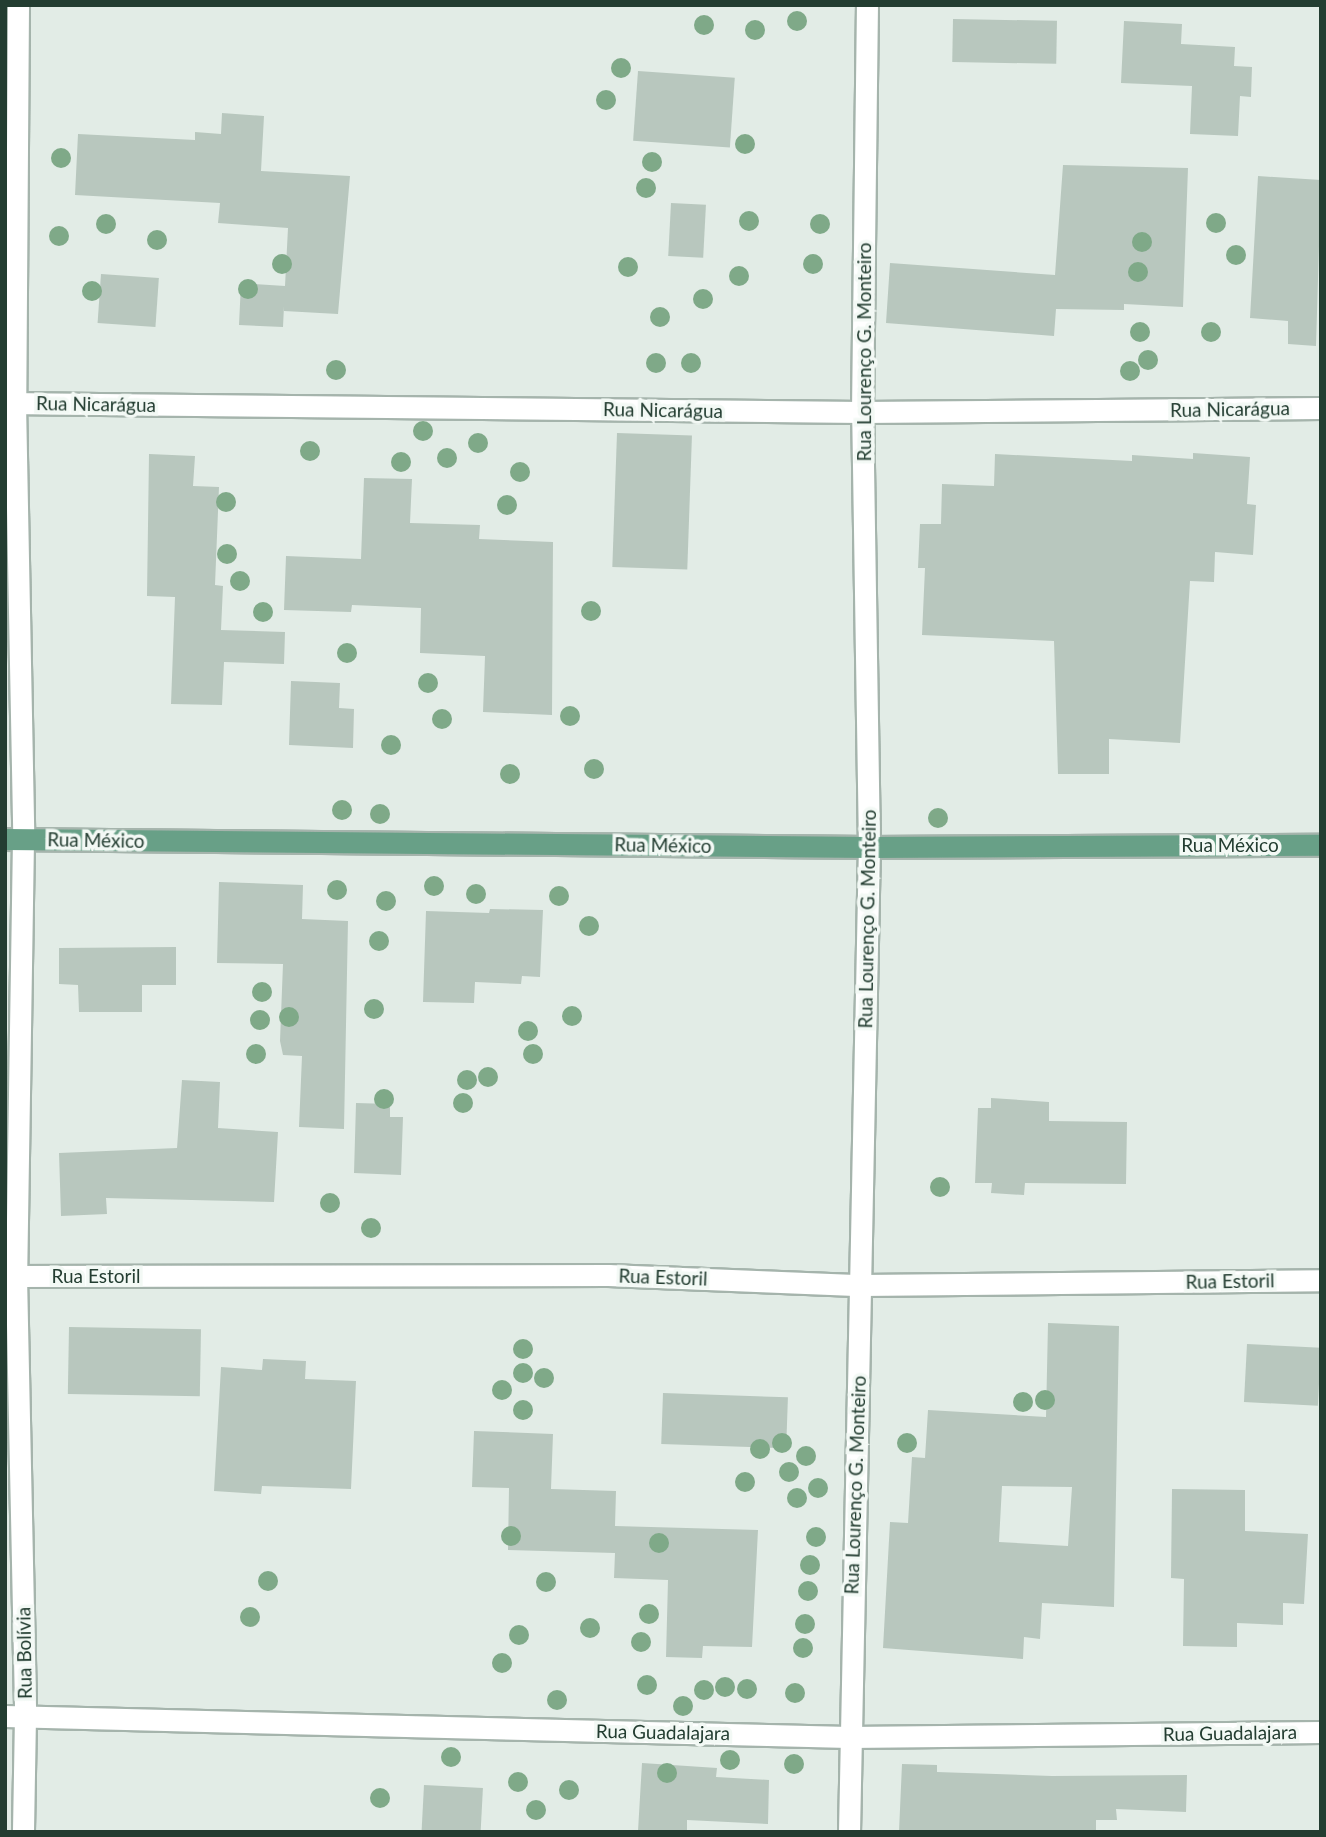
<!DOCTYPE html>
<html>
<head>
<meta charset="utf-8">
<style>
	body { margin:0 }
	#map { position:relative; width:1326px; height:1837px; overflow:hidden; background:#e2ece6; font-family:Lato,sans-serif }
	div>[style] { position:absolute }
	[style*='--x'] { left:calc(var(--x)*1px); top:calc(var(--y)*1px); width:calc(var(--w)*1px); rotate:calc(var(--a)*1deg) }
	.building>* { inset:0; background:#b8c7be; transform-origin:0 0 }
	.roads { filter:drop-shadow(2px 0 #a5b4ac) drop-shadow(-2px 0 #a5b4ac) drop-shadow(0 2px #a5b4ac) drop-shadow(0 -2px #a5b4ac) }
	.minor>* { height:21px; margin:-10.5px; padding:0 10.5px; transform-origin:10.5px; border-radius:10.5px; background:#fff }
	.primary>* { height:21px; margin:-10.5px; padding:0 10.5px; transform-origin:10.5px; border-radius:10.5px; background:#68a087 }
	.trees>* { width:20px; height:20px; margin:-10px; border-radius:50%; background:#7fa988 }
	span { translate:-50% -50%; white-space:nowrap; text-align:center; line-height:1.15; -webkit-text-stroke:7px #f3f9f5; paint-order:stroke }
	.street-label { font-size:19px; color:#233d31 }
	.frame { position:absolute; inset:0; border:7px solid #233d31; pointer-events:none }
</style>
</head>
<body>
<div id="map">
	<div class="building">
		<i style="left:953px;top:19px;width:104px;height:43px;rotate:1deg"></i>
		<i style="clip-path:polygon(1124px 21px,1182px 24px,1181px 44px,1235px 47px,1234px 66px,1252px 67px,1251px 97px,1240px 96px,1238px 136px,1190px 134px,1192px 86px,1121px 83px)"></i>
		<i style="left:638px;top:71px;width:97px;height:70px;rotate:4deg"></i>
		<i style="clip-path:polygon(222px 113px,264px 116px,261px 171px,350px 176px,338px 314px,284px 311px,284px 306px,283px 327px,239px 325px,241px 283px,285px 286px,288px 228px,218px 223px,220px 203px,75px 195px,78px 134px,195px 140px,195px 132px,221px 134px)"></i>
		<i style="clip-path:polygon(1063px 165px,1188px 168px,1183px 307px,1124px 304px,1124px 310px,1056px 309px,1054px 336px,886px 323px,890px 263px,1055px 275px)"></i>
		<i style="clip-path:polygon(1258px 176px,1321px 180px,1316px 346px,1288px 344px,1288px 321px,1250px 318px)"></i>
		<i style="left:671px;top:203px;width:35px;height:53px;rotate:3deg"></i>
		<i style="left:101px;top:274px;width:58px;height:49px;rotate:4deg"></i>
		<i style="left:617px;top:433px;width:75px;height:134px;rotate:2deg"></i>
		<i style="clip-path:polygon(1193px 453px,1250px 457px,1247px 504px,1256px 505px,1253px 555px,1215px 552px,1214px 582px,1190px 581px,1180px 743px,1109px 739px,1109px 774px,1058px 774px,1054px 641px,922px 635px,925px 568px,918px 568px,920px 524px,941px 524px,942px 484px,994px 486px,995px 454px,1132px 461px,1132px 455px,1193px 459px)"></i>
		<i style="clip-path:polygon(149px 454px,195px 456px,193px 486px,219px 487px,215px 585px,223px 586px,221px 630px,285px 632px,284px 664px,224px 662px,222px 705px,171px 704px,175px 597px,147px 596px)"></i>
		<i style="clip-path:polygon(364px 478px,412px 479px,410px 523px,480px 525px,479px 539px,553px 542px,552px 715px,483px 712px,485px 656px,420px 653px,421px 608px,352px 605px,351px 612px,284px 610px,286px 556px,361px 559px)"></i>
		<i style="clip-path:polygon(291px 681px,340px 683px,339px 708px,354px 709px,353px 748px,289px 745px)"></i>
		<i style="clip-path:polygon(219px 882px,303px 885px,302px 919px,348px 921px,344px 1129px,299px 1127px,302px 1056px,283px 1055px,280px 1041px,283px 964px,217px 963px)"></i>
		<i style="clip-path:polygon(490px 909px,543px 910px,540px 977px,522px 976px,521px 984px,475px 982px,474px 1003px,423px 1002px,426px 911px,489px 913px)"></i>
		<i style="clip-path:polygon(176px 947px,176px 985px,142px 985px,142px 1012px,79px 1012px,78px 985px,59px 984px,59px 948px)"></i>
		<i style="clip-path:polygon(182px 1080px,220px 1082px,218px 1128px,278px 1132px,274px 1202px,106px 1198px,107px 1214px,61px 1216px,59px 1153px,177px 1148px)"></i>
		<i style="clip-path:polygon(991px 1098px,1049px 1102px,1049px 1121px,1127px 1122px,1126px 1184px,1025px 1183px,1024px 1195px,991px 1193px,992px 1183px,975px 1183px,978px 1108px,991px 1108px)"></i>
		<i style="clip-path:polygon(356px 1103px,390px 1104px,390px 1117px,403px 1117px,401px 1175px,354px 1173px)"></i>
		<i style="clip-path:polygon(evenodd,1048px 1323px,1119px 1326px,1114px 1607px,1042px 1603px,1040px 1639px,1024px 1637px,1023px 1659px,883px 1648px,890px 1522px,908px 1523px,912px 1457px,925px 1458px,928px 1410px,1046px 1417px,1048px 1323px,1002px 1486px,1072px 1487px,1068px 1546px,999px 1542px,1002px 1486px)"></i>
		<i style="left:69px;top:1327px;width:132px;height:67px;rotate:1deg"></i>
		<i style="left:1247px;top:1344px;width:74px;height:58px;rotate:3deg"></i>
		<i style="clip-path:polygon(263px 1359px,306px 1361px,305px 1379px,356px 1381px,351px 1489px,262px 1486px,261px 1494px,214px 1491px,221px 1367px,262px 1370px)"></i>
		<i style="left:663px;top:1393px;width:125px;height:51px;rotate:2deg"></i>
		<i style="clip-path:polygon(474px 1431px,553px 1434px,551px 1489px,616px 1491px,615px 1526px,758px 1530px,752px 1647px,703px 1646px,702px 1658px,666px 1657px,668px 1580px,614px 1578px,615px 1553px,508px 1550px,509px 1488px,472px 1487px)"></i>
		<i style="clip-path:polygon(1172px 1489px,1245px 1490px,1245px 1531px,1308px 1534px,1304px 1604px,1283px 1603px,1283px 1625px,1237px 1623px,1237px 1647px,1183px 1646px,1184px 1579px,1171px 1578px)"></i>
		<i style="clip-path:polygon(642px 1763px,717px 1768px,716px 1777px,769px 1780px,768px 1824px,687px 1820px,687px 1832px,638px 1831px)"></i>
		<i style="clip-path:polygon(902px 1764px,937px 1765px,937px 1772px,1052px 1776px,1187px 1775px,1186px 1812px,1116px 1809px,1117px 1820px,1096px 1820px,1096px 1832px,899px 1832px)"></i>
		<i style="left:424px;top:1785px;width:59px;height:47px;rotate:3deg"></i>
	</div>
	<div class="roads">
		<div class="minor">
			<i style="--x:18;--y:5;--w:398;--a:90.4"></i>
			<i style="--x:15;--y:403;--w:436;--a:88.9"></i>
			<i style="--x:23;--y:839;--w:437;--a:90.9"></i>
			<i style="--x:16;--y:1276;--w:440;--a:88.8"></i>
			<i style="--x:25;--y:1716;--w:116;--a:91"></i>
			<i style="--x:5;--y:403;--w:857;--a:0.6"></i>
			<i style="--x:862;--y:412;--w:459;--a:-0.5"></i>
			<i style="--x:5;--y:1276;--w:603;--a:-0.1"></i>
			<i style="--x:608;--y:1275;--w:253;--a:2.3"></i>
			<i style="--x:861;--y:1285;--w:460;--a:-0.6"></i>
			<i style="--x:5;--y:1716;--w:844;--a:1.43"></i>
			<i style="--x:849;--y:1737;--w:472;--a:-0.6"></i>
			<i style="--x:849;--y:1832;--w:985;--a:-88.84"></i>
			<i style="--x:869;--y:847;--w:435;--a:-90.9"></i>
			<i style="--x:862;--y:412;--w:407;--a:-89.3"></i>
		</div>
		<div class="primary">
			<i style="--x:5;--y:839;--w:864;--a:0.53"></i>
			<i style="--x:869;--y:847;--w:452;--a:-0.3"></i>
		</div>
	</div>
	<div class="trees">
		<i style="left:797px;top:21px"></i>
		<i style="left:704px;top:25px"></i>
		<i style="left:755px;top:30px"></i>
		<i style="left:621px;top:68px"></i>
		<i style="left:606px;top:100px"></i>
		<i style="left:745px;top:144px"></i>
		<i style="left:61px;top:158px"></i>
		<i style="left:652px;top:162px"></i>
		<i style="left:646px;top:188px"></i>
		<i style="left:749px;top:221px"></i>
		<i style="left:1216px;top:223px"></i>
		<i style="left:106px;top:224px"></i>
		<i style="left:820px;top:224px"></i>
		<i style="left:59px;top:236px"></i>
		<i style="left:157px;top:240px"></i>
		<i style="left:1142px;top:242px"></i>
		<i style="left:1236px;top:255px"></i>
		<i style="left:282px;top:264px"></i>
		<i style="left:813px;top:264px"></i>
		<i style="left:628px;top:267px"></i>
		<i style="left:1138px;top:272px"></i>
		<i style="left:739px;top:276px"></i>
		<i style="left:248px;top:289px"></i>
		<i style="left:92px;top:291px"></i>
		<i style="left:703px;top:299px"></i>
		<i style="left:660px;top:317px"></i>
		<i style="left:1140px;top:332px"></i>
		<i style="left:1211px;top:332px"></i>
		<i style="left:1148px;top:360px"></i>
		<i style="left:656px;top:363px"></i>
		<i style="left:691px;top:363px"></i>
		<i style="left:336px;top:370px"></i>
		<i style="left:1130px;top:371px"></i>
		<i style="left:423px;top:431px"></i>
		<i style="left:478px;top:443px"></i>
		<i style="left:310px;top:451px"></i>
		<i style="left:447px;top:458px"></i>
		<i style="left:401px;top:462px"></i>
		<i style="left:520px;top:472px"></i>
		<i style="left:226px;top:502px"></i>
		<i style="left:507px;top:505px"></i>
		<i style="left:227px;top:554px"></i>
		<i style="left:240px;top:581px"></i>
		<i style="left:591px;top:611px"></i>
		<i style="left:263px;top:612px"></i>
		<i style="left:347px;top:653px"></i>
		<i style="left:428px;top:683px"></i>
		<i style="left:570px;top:716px"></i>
		<i style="left:442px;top:719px"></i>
		<i style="left:391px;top:745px"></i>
		<i style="left:594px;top:769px"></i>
		<i style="left:510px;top:774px"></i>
		<i style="left:342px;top:810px"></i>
		<i style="left:380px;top:814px"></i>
		<i style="left:938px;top:818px"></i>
		<i style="left:434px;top:886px"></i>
		<i style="left:337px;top:890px"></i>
		<i style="left:476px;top:894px"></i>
		<i style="left:559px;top:896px"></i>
		<i style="left:386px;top:901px"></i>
		<i style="left:589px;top:926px"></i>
		<i style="left:379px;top:941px"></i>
		<i style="left:262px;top:992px"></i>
		<i style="left:374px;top:1009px"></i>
		<i style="left:572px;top:1016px"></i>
		<i style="left:289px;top:1017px"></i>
		<i style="left:260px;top:1020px"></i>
		<i style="left:528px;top:1031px"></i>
		<i style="left:256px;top:1054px"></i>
		<i style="left:533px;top:1054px"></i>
		<i style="left:488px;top:1077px"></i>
		<i style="left:467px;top:1080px"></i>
		<i style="left:384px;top:1099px"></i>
		<i style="left:463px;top:1103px"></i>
		<i style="left:940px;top:1187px"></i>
		<i style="left:330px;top:1203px"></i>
		<i style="left:371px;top:1228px"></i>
		<i style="left:523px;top:1349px"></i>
		<i style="left:523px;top:1373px"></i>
		<i style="left:544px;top:1378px"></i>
		<i style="left:502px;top:1390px"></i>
		<i style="left:1045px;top:1400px"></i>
		<i style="left:1023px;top:1402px"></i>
		<i style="left:523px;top:1410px"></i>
		<i style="left:782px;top:1443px"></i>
		<i style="left:907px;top:1443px"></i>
		<i style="left:760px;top:1449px"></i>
		<i style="left:806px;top:1456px"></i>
		<i style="left:789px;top:1472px"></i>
		<i style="left:745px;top:1482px"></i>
		<i style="left:818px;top:1488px"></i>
		<i style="left:797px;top:1498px"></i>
		<i style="left:511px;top:1536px"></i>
		<i style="left:816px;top:1537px"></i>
		<i style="left:659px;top:1543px"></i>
		<i style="left:810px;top:1565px"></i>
		<i style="left:268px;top:1581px"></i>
		<i style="left:546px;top:1582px"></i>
		<i style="left:808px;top:1591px"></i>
		<i style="left:649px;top:1614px"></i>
		<i style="left:250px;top:1617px"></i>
		<i style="left:805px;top:1624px"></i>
		<i style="left:590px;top:1628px"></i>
		<i style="left:519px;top:1635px"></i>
		<i style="left:641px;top:1642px"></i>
		<i style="left:803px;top:1648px"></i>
		<i style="left:502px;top:1663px"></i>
		<i style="left:647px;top:1685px"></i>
		<i style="left:725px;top:1687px"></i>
		<i style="left:747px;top:1689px"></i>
		<i style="left:704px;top:1690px"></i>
		<i style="left:795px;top:1693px"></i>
		<i style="left:557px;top:1700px"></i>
		<i style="left:683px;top:1706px"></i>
		<i style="left:451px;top:1757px"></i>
		<i style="left:730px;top:1760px"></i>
		<i style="left:794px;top:1764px"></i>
		<i style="left:667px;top:1773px"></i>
		<i style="left:518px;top:1782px"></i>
		<i style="left:569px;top:1790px"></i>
		<i style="left:380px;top:1798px"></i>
		<i style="left:536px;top:1810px"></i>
	</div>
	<div class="street-label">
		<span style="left:864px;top:352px;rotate:-90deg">Rua Lourenço G. Monteiro</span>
		<span style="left:96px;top:404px;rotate:1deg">Rua Nicarágua</span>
		<span style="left:1230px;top:409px;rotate:-1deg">Rua Nicarágua</span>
		<span style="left:663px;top:410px;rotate:1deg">Rua Nicarágua</span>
		<span style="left:96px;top:840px;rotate:1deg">Rua México</span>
		<span style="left:663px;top:845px;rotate:1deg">Rua México</span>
		<span style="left:1230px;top:845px">Rua México</span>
		<span style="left:867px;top:919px;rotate:-89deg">Rua Lourenço G. Monteiro</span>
		<span style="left:96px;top:1276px">Rua Estoril</span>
		<span style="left:663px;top:1277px;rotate:2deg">Rua Estoril</span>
		<span style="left:1230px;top:1281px;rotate:-1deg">Rua Estoril</span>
		<span style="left:855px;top:1485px;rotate:-88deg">Rua Lourenço G. Monteiro</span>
		<span style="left:24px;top:1653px;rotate:-91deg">Rua Bolívia</span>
		<span style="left:663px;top:1732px;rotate:1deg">Rua Guadalajara</span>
		<span style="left:1230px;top:1733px;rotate:-1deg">Rua Guadalajara</span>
	</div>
	<div class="frame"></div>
</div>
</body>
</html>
